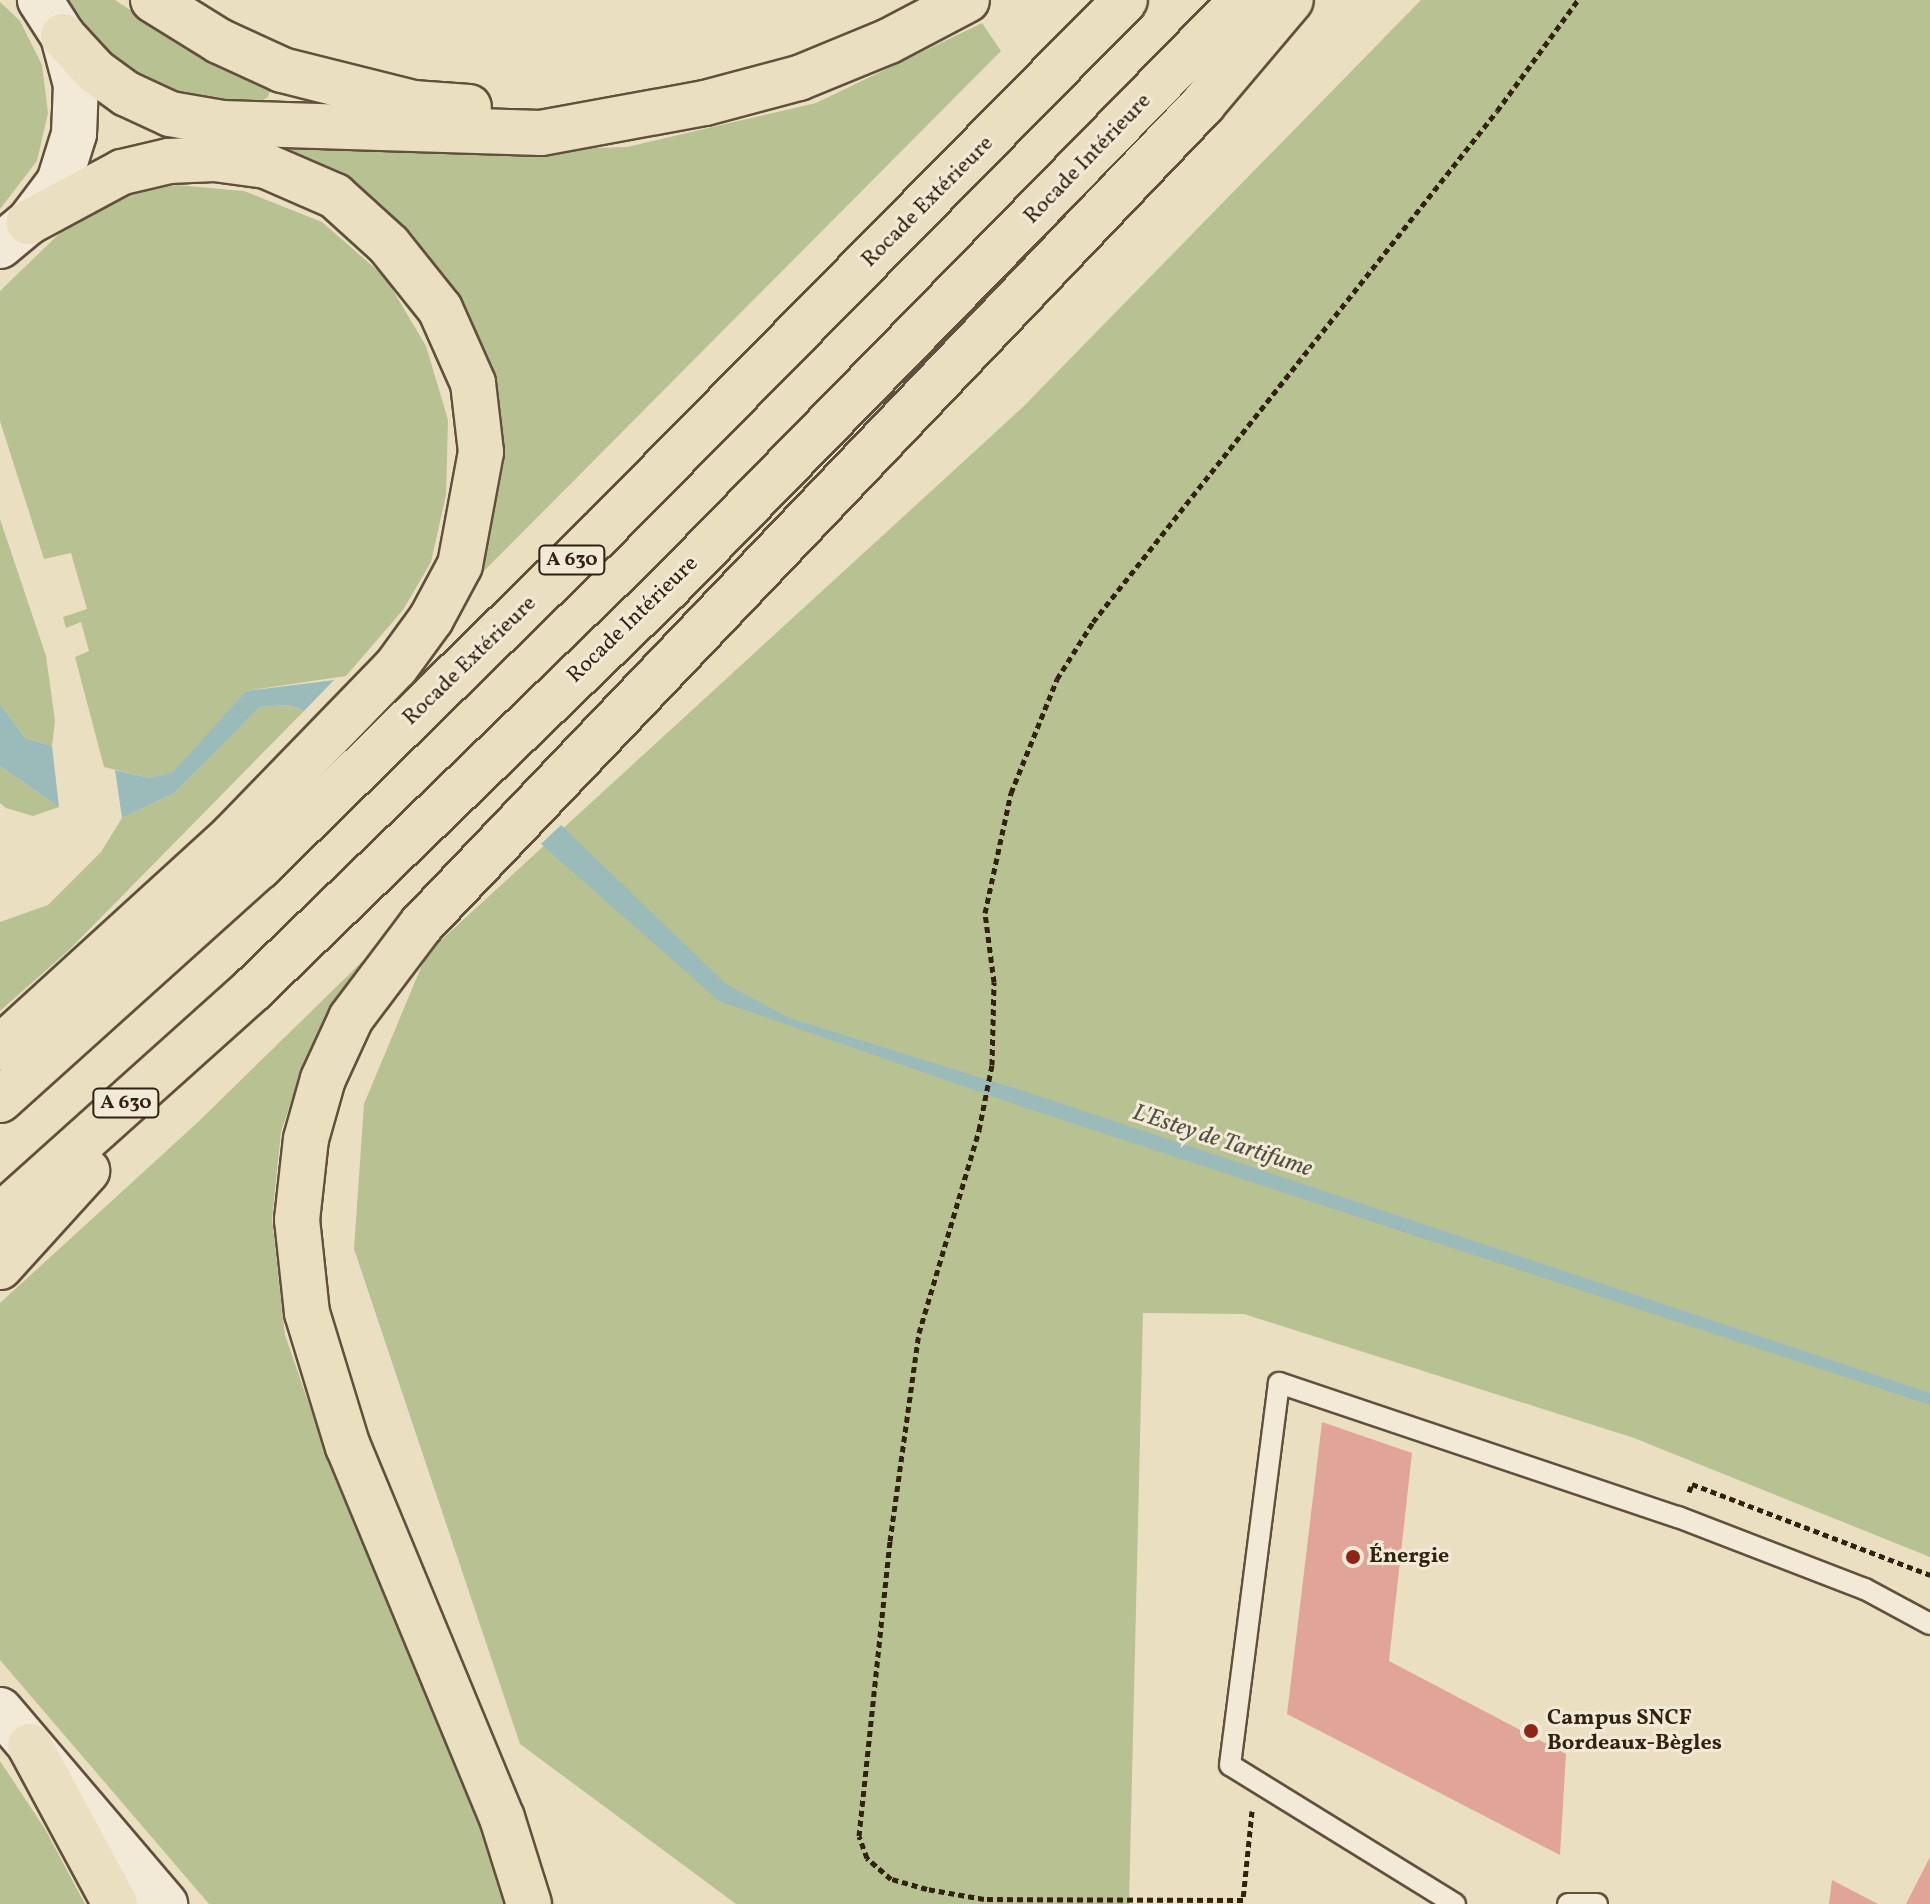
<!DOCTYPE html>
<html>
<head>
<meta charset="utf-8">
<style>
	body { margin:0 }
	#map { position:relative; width:1930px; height:1904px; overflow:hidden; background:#ebdfc1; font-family:Vollkorn,serif }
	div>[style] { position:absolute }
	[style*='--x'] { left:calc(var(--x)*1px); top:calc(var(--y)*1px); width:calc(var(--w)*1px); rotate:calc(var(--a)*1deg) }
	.green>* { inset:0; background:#b8c192 }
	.water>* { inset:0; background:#9abbba }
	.building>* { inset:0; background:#e0a598 }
	.path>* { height:5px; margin-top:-2.5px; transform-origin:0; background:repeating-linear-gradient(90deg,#31210f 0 6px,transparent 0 10px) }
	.roads { filter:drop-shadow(2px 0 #60503c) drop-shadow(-2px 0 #60503c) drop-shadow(0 2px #60503c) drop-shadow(0 -2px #60503c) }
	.service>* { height:20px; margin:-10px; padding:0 10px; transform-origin:10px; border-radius:10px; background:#f2ead7 }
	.secondary>* { height:44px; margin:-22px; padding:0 22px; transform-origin:22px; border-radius:22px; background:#f2ead7 }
	.motorway>* { height:44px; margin:-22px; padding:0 22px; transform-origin:22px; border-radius:22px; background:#ebdfc1 }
	.dots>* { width:22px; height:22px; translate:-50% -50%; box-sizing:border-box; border:4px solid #f2ead7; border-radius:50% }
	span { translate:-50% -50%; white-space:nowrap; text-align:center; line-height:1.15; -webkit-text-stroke:6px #f2ead7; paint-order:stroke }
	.shield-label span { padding:2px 6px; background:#f2ead7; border:2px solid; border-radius:6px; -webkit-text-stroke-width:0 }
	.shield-label { font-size:20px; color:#31210f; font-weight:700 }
	.street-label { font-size:22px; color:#31210f }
	.poi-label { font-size:22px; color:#31210f; font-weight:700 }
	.left { translate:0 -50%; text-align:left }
	.water-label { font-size:24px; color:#504f42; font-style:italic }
</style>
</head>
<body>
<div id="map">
	<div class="green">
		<i style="clip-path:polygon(65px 0,115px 0,194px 52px,271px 88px,268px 97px,254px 106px,175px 103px,102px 59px)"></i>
		<i style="clip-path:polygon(1421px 0,1930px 0,1930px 1557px,1634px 1438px,1244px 1314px,1143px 1313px,1129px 1904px,736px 1904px,520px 1744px,354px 1249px,364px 1104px,427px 953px,1023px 407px)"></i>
		<i style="clip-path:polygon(0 2px,20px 21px,42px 65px,48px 113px,37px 161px,0 209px)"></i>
		<i style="clip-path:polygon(982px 23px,1001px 51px,478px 577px,476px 340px,240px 140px,437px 153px,627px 147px,816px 103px)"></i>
		<i style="clip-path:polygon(176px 185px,244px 191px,322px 222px,385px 277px,426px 346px,448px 420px,446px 495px,431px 562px,403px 610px,346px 676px,246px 691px,174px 772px,150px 778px,104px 767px,75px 657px,89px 651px,81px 622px,66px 628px,63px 617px,87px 609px,71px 553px,44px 559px,0 421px,0 291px,63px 230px,128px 194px)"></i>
		<i style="clip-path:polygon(0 519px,46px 656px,55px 721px,52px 746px,25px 738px,0 704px)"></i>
		<i style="clip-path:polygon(289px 705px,304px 711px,69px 950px,0 1011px,0 922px,48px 905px,101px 852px,122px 818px,175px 793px,260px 707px)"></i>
		<i style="clip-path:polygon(0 766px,59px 807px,33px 816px,6px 808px,0 803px)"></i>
		<i style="clip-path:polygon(376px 948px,302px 1069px,281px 1132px,272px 1219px,285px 1335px,335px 1479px,456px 1760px,508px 1904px,209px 1904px,0 1660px,0 1303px,197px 1123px)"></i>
		<i style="clip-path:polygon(0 1761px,45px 1829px,85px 1904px,0 1904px)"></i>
	</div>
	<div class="water">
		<i style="clip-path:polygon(334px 680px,304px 711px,289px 705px,260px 707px,175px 793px,122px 818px,115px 770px,150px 778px,173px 772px,246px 691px)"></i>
		<i style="clip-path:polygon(0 704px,25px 738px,52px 746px,59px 807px,0 766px)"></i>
		<i style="clip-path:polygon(561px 825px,726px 984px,789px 1018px,1024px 1091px,1930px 1393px,1930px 1405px,1020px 1106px,719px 1001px,541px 844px)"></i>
	</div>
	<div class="building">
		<i style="clip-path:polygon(1322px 1422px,1412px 1453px,1389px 1661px,1566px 1754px,1560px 1855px,1287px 1714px)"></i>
		<i style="clip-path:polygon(1930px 1857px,1930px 1904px,1906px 1904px)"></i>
		<i style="clip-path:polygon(1832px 1880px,1878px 1904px,1829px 1904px)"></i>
	</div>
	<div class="path">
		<i style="--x:1689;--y:1492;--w:9;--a:-69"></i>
		<i style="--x:1692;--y:1484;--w:255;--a:20.9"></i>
		<i style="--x:1252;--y:1811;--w:89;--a:95.8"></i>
		<i style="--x:1243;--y:1900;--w:259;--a:-179.8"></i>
		<i style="--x:984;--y:1899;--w:58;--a:-170"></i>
		<i style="--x:927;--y:1889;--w:37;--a:-164"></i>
		<i style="--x:891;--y:1879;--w:32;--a:-139"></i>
		<i style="--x:867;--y:1858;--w:23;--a:-110"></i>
		<i style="--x:859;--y:1836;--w:297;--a:-84"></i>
		<i style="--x:890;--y:1541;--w:210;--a:-82.1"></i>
		<i style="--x:919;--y:1333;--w:212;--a:-73.5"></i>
		<i style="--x:979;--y:1130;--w:66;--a:-78.7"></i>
		<i style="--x:992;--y:1065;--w:83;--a:-88.6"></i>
		<i style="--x:994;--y:982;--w:70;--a:-97.4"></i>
		<i style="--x:985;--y:913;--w:123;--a:-77.8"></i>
		<i style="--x:1011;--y:793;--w:123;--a:-68"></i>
		<i style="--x:1057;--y:679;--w:67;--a:-57.7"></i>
		<i style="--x:1093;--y:622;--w:651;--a:-51.67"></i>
		<i style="--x:1497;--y:111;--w:137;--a:-53.9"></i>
	</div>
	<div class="roads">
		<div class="service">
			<i style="--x:1455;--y:1904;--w:264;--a:-148.3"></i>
			<i style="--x:1230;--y:1765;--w:385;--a:-82.7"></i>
			<i style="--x:1279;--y:1383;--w:421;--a:18.6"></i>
			<i style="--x:1678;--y:1517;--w:200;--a:21.1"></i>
			<i style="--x:1865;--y:1589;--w:74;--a:28.3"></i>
			<i style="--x:1568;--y:1904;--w:29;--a:0"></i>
		</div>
		<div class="secondary">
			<i style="--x:0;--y:246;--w:38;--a:-40"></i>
			<i style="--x:29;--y:222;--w:50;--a:-53.1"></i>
			<i style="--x:59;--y:182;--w:50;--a:-72.6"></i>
			<i style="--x:74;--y:134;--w:49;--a:-87.7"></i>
			<i style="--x:76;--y:85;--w:51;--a:-104.9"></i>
			<i style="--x:63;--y:36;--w:43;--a:-122.6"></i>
			<i style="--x:0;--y:1710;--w:255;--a:49.6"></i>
		</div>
		<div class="motorway">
			<i style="--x:153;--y:0;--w:78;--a:31.8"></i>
			<i style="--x:219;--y:41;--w:69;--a:24.7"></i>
			<i style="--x:282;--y:70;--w:135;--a:14.1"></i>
			<i style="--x:413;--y:103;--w:56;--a:4.1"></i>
			<i style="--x:63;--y:36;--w:47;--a:47.6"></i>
			<i style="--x:95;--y:71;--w:39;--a:36"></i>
			<i style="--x:127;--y:94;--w:47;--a:24.9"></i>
			<i style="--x:170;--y:114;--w:53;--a:9.8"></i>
			<i style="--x:222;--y:123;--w:319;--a:1.8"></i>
			<i style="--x:541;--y:133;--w:167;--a:-10.4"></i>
			<i style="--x:705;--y:103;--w:97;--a:-14.9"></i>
			<i style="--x:799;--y:78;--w:97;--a:-22.3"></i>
			<i style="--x:889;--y:41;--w:88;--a:-27.7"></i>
			<i style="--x:0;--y:1048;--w:314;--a:-42.4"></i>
			<i style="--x:232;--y:836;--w:235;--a:-45.9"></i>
			<i style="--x:396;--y:667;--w:59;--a:-53.9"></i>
			<i style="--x:431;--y:619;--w:61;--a:-61.8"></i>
			<i style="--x:460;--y:565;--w:115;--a:-79.5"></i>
			<i style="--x:481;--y:452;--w:69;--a:-96.6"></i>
			<i style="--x:473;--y:383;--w:81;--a:-114"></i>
			<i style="--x:440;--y:309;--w:82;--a:-128.6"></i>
			<i style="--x:389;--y:245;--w:73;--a:-137.8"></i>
			<i style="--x:335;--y:196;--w:75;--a:-156.5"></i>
			<i style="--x:266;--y:166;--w:52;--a:-172.3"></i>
			<i style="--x:214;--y:159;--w:45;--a:177.5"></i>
			<i style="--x:169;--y:161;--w:48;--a:166.8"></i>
			<i style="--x:122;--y:172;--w:106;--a:151.7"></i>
			<i style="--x:0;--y:1100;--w:348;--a:-42"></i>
			<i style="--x:259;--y:867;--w:484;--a:-44.4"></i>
			<i style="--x:605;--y:528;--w:741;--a:-45.44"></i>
			<i style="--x:0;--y:1216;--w:338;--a:-41.9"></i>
			<i style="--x:252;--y:990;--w:578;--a:-44.02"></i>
			<i style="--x:668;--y:588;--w:822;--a:-45.69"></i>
			<i style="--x:0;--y:1267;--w:130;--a:-47.8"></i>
			<i style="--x:30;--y:1746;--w:179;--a:61.7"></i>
			<i style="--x:529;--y:1904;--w:90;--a:-107.4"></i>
			<i style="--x:502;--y:1818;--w:402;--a:-112.5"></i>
			<i style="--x:348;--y:1447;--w:140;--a:-107"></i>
			<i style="--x:307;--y:1313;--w:94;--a:-96.1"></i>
			<i style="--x:297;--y:1220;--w:81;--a:-83.7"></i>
			<i style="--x:306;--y:1139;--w:62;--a:-74.2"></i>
			<i style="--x:323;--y:1079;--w:67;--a:-65.3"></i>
			<i style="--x:351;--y:1018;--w:116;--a:-53"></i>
			<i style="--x:421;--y:925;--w:1134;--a:-46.39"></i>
			<i style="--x:1203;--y:104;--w:136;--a:-49.8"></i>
		</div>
	</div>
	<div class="dots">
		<i style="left:1353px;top:1557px;background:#8f2418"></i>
		<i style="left:1531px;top:1731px;background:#8f2418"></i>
	</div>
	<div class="shield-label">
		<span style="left:572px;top:560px">A 630</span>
		<span style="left:126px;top:1103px">A 630</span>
	</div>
	<div class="street-label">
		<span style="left:1088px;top:159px;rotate:-46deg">Rocade Intérieure</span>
		<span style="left:928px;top:202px;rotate:-45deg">Rocade Extérieure</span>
		<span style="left:633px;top:620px;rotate:-44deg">Rocade Intérieure</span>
		<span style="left:470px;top:661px;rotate:-44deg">Rocade Extérieure</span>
	</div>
	<div class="poi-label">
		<span class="left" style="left:1369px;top:1557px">Énergie</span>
		<span class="left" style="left:1547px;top:1731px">Campus SNCF<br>Bordeaux-Bègles</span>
	</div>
	<div class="water-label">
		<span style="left:1222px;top:1142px;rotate:18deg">L'Estey de Tartifume</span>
	</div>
</div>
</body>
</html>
